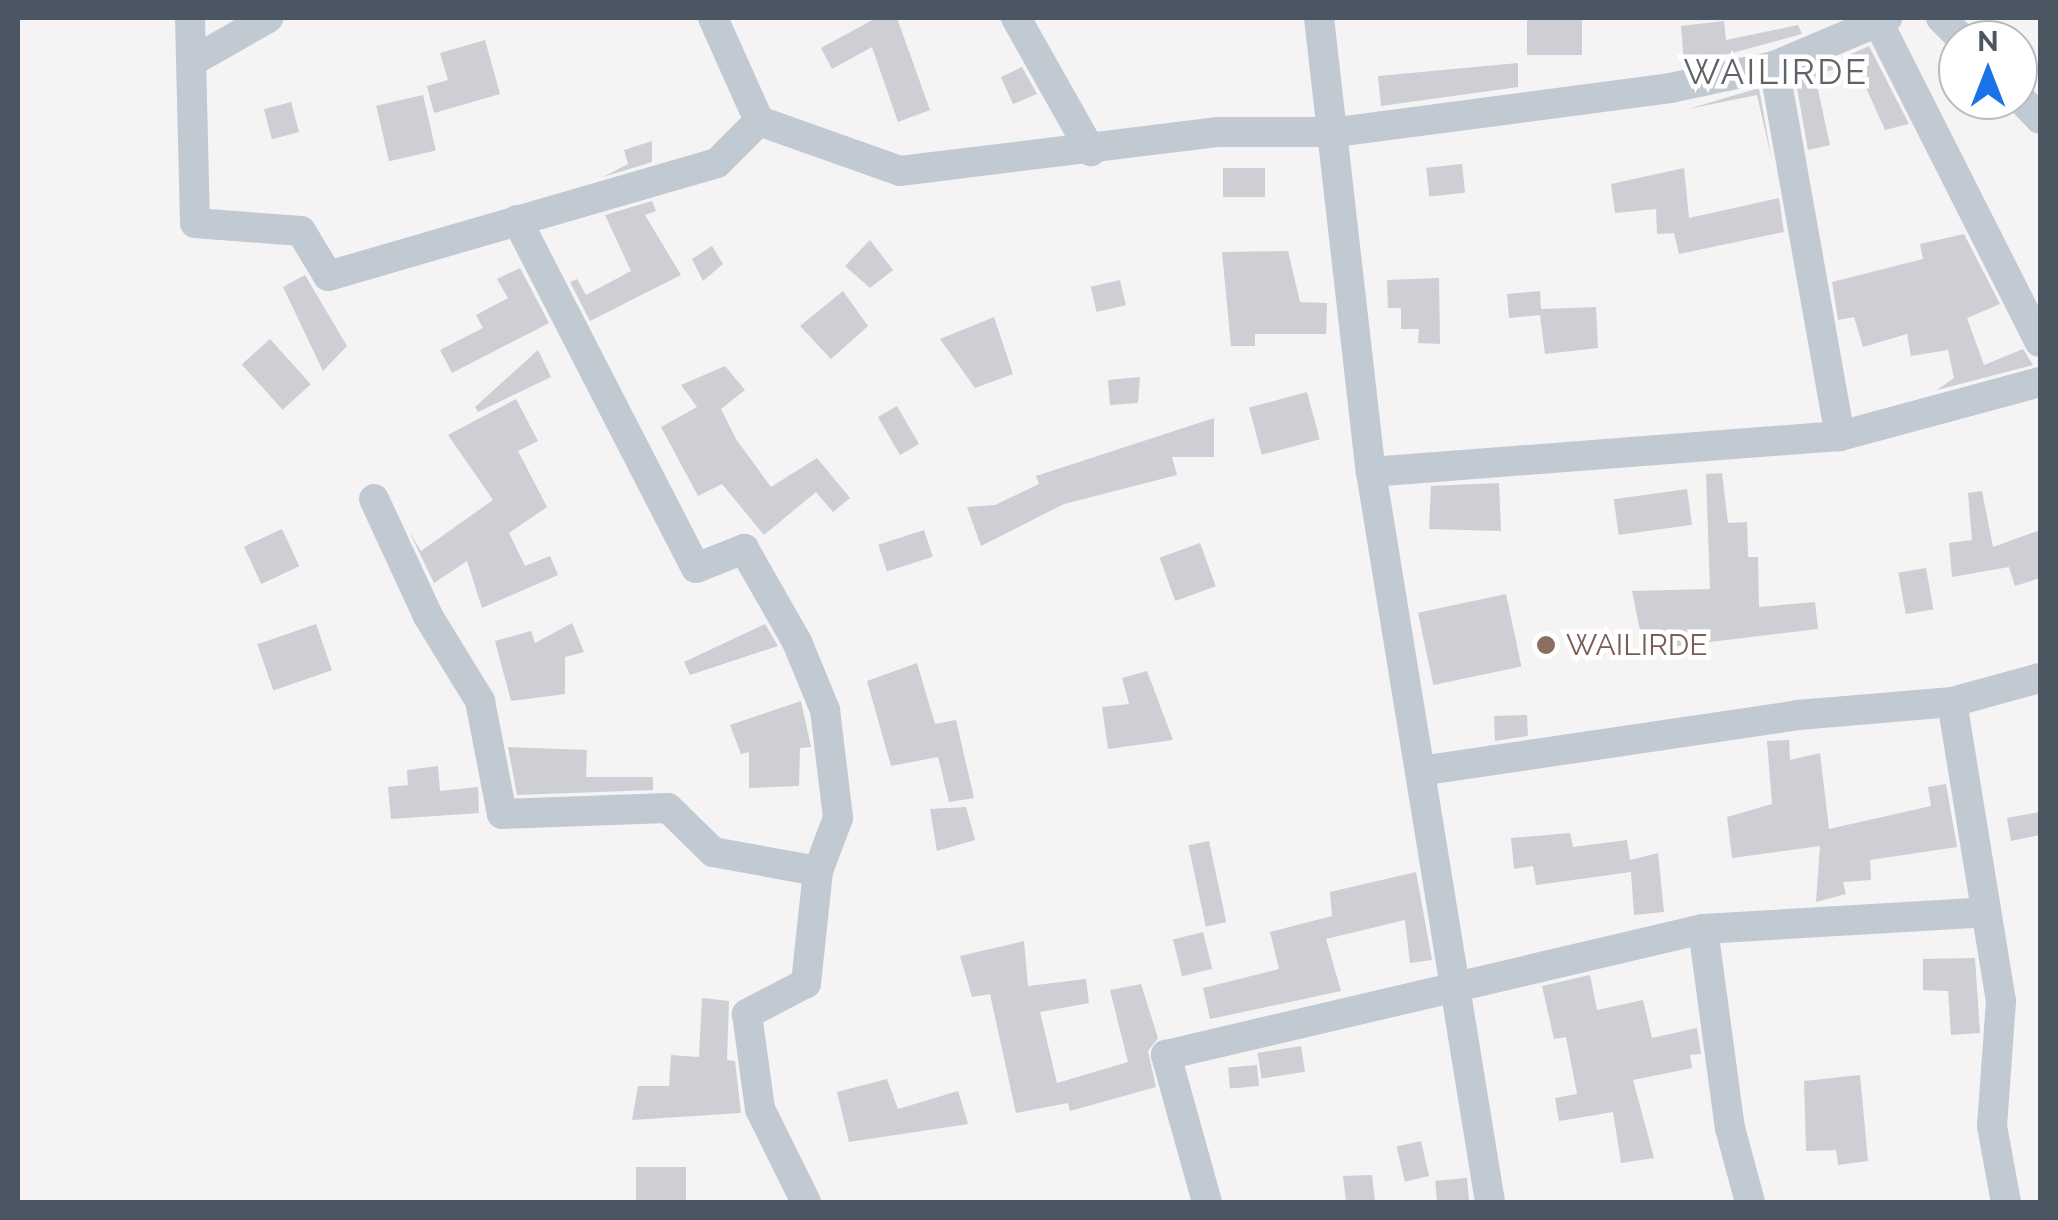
<!DOCTYPE html>
<html>
<head>
<meta charset="utf-8">
<style>
	body { margin:0 }
	#map { position:relative; width:2058px; height:1220px; overflow:hidden; background:#f5f3f3; font-family:Raleway,sans-serif }
	div>[style] { position:absolute }
	[style*='--x'] { left:calc(var(--x)*1px); top:calc(var(--y)*1px); width:calc(var(--w)*1px); rotate:calc(var(--a)*1deg) }
	.building>* { inset:0; background:#cdcfd5; transform-origin:0 0 }
	.minor>* { height:30px; margin:-15px; padding:0 15px; transform-origin:15px; border-radius:15px; background:#c1cad2 }
	.dots>* { width:28px; height:28px; translate:-50% -50%; box-sizing:border-box; border:5px solid #fff; border-radius:50% }
	span { translate:-50% -50%; white-space:nowrap; text-align:center; line-height:1.15; -webkit-text-stroke:9px #fff; paint-order:stroke }
	.education-label { font-size:30px; color:#785e54 }
	.left { translate:0 -50%; text-align:left }
	.quarter-label { font-size:35px; color:#5f6368; letter-spacing:2.5px }
	.frame { position:absolute; inset:0; border:20px solid #4a5661; pointer-events:none }
	.north { position:absolute; left:1938px; top:20px; width:100px; height:100px; box-sizing:border-box; background:#fff; border:2px solid #b7bbc0; border-radius:50%; rotate:0deg; font-size:28px; font-weight:700; line-height:40px; text-align:center; color:#4a5661 }
	.north::after { content:''; display:block; margin:auto; width:35px; height:45px; background:#1a73e8; clip-path:polygon(50% 0,100% 100%,50% 72%,0 100%) }
</style>
</head>
<body>
<div id="map">
	<div class="building">
		<i style="clip-path:polygon(876px 18px,897px 18px,930px 110px,898px 122px,872px 47px,832px 69px,821px 48px)"></i>
		<i style="left:1527px;top:20px;width:55px;height:35px"></i>
		<i style="clip-path:polygon(1724px 21px,1726px 40px,1798px 25px,1802px 34px,1684px 66px,1681px 26px)"></i>
		<i style="clip-path:polygon(485px 40px,500px 94px,434px 113px,427px 86px,448px 80px,440px 53px)"></i>
		<i style="clip-path:polygon(1869px 46px,1909px 124px,1885px 130px,1851px 54px)"></i>
		<i style="clip-path:polygon(1837px 60px,1840px 67px,1815px 76px,1830px 145px,1808px 150px,1795px 77px)"></i>
		<i style="clip-path:polygon(1518px 63px,1518px 87px,1381px 106px,1378px 76px)"></i>
		<i style="clip-path:polygon(1022px 67px,1037px 94px,1013px 104px,1001px 77px)"></i>
		<i style="clip-path:polygon(1759px 88px,1772px 161px,1757px 95px,1688px 109px)"></i>
		<i style="left:423px;top:95px;width:57px;height:48px;rotate:77deg"></i>
		<i style="left:291px;top:102px;width:31px;height:28px;rotate:75deg"></i>
		<i style="clip-path:polygon(652px 141px,652px 162px,603px 177px,628px 164px,624px 150px)"></i>
		<i style="left:1462px;top:164px;width:29px;height:36px;rotate:84deg"></i>
		<i style="left:1223px;top:168px;width:42px;height:29px"></i>
		<i style="clip-path:polygon(1684px 168px,1689px 218px,1779px 198px,1784px 232px,1679px 254px,1674px 233px,1657px 234px,1656px 209px,1615px 213px,1611px 184px)"></i>
		<i style="clip-path:polygon(652px 201px,656px 211px,645px 215px,681px 275px,590px 321px,570px 282px,577px 279px,586px 295px,631px 271px,605px 215px)"></i>
		<i style="clip-path:polygon(1964px 234px,2000px 304px,1967px 318px,1984px 365px,2023px 349px,2033px 365px,1937px 390px,1954px 378px,1948px 350px,1911px 356px,1907px 334px,1863px 347px,1854px 317px,1838px 320px,1832px 282px,1923px 259px,1920px 244px)"></i>
		<i style="clip-path:polygon(870px 240px,893px 270px,870px 288px,845px 266px)"></i>
		<i style="clip-path:polygon(712px 246px,723px 264px,703px 281px,692px 259px)"></i>
		<i style="clip-path:polygon(1288px 251px,1300px 302px,1327px 303px,1326px 334px,1255px 334px,1255px 346px,1231px 346px,1222px 252px)"></i>
		<i style="clip-path:polygon(520px 268px,549px 323px,452px 373px,440px 350px,483px 328px,476px 315px,508px 298px,497px 279px)"></i>
		<i style="clip-path:polygon(305px 275px,347px 346px,323px 371px,283px 287px)"></i>
		<i style="clip-path:polygon(1439px 278px,1440px 344px,1418px 343px,1419px 329px,1401px 329px,1401px 308px,1388px 308px,1387px 280px)"></i>
		<i style="left:1120px;top:280px;width:26px;height:30px;rotate:77deg"></i>
		<i style="clip-path:polygon(843px 291px,868px 326px,831px 359px,800px 326px)"></i>
		<i style="clip-path:polygon(1540px 291px,1541px 309px,1596px 307px,1598px 348px,1545px 354px,1540px 315px,1509px 318px,1507px 294px)"></i>
		<i style="clip-path:polygon(994px 317px,1013px 374px,975px 388px,940px 339px)"></i>
		<i style="left:270px;top:339px;width:61px;height:38px;rotate:48deg"></i>
		<i style="clip-path:polygon(538px 350px,551px 377px,478px 412px,475px 407px)"></i>
		<i style="clip-path:polygon(725px 366px,745px 390px,721px 409px,736px 439px,771px 487px,817px 458px,850px 498px,833px 512px,816px 492px,764px 535px,722px 484px,698px 496px,661px 427px,697px 407px,681px 385px)"></i>
		<i style="clip-path:polygon(1140px 377px,1138px 403px,1110px 405px,1108px 380px)"></i>
		<i style="left:1307px;top:392px;width:49px;height:60px;rotate:75deg"></i>
		<i style="clip-path:polygon(516px 399px,538px 441px,518px 451px,547px 507px,509px 533px,525px 566px,550px 556px,558px 575px,482px 608px,467px 561px,434px 583px,409px 531px,421px 551px,493px 500px,448px 435px)"></i>
		<i style="left:897px;top:406px;width:44px;height:22px;rotate:60deg"></i>
		<i style="clip-path:polygon(1214px 418px,1214px 457px,1172px 457px,1177px 475px,1064px 504px,981px 546px,967px 507px,995px 505px,1039px 484px,1036px 476px)"></i>
		<i style="clip-path:polygon(1722px 473px,1728px 523px,1747px 522px,1748px 557px,1758px 557px,1759px 607px,1815px 602px,1818px 629px,1644px 650px,1632px 591px,1710px 589px,1706px 474px)"></i>
		<i style="clip-path:polygon(1499px 483px,1501px 531px,1429px 529px,1431px 486px)"></i>
		<i style="left:1687px;top:489px;width:36px;height:74px;rotate:82deg"></i>
		<i style="clip-path:polygon(1982px 491px,1993px 547px,2040px 530px,2040px 578px,2015px 586px,2009px 567px,1952px 577px,1949px 543px,1972px 540px,1968px 493px)"></i>
		<i style="left:282px;top:529px;width:41px;height:42px;rotate:65deg"></i>
		<i style="left:924px;top:530px;width:28px;height:48px;rotate:72deg"></i>
		<i style="left:1200px;top:543px;width:46px;height:43px;rotate:70deg"></i>
		<i style="left:1926px;top:568px;width:42px;height:28px;rotate:80deg"></i>
		<i style="left:1506px;top:594px;width:74px;height:90px;rotate:78deg"></i>
		<i style="clip-path:polygon(572px 623px,584px 652px,565px 657px,565px 694px,511px 701px,495px 641px,531px 631px,535px 643px)"></i>
		<i style="left:316px;top:624px;width:49px;height:62px;rotate:71deg"></i>
		<i style="clip-path:polygon(765px 624px,778px 646px,690px 675px,684px 662px)"></i>
		<i style="clip-path:polygon(917px 663px,935px 724px,956px 720px,974px 798px,949px 802px,938px 757px,891px 766px,867px 681px)"></i>
		<i style="clip-path:polygon(1147px 671px,1173px 740px,1108px 749px,1102px 707px,1129px 704px,1122px 678px)"></i>
		<i style="clip-path:polygon(801px 701px,811px 747px,800px 748px,799px 786px,749px 788px,749px 752px,741px 754px,730px 725px)"></i>
		<i style="clip-path:polygon(1527px 715px,1528px 736px,1495px 741px,1494px 716px)"></i>
		<i style="clip-path:polygon(1789px 740px,1790px 760px,1820px 753px,1829px 829px,1931px 806px,1928px 787px,1946px 784px,1957px 847px,1870px 860px,1871px 880px,1843px 882px,1846px 894px,1816px 902px,1820px 846px,1732px 858px,1727px 817px,1772px 804px,1767px 741px)"></i>
		<i style="clip-path:polygon(508px 747px,587px 750px,586px 777px,653px 777px,653px 790px,517px 795px)"></i>
		<i style="clip-path:polygon(438px 766px,440px 791px,478px 787px,479px 813px,391px 819px,388px 787px,408px 785px,407px 770px)"></i>
		<i style="clip-path:polygon(966px 807px,975px 840px,937px 851px,930px 809px)"></i>
		<i style="clip-path:polygon(2040px 812px,2040px 835px,2011px 841px,2007px 818px)"></i>
		<i style="clip-path:polygon(1570px 833px,1573px 847px,1627px 840px,1630px 860px,1658px 853px,1664px 912px,1634px 915px,1631px 872px,1536px 885px,1533px 866px,1514px 869px,1511px 838px)"></i>
		<i style="left:1209px;top:841px;width:83px;height:21px;rotate:78deg"></i>
		<i style="clip-path:polygon(1416px 872px,1432px 960px,1410px 963px,1405px 920px,1326px 939px,1341px 991px,1210px 1019px,1203px 988px,1279px 969px,1270px 932px,1332px 916px,1330px 892px)"></i>
		<i style="left:1203px;top:932px;width:38px;height:31px;rotate:76deg"></i>
		<i style="clip-path:polygon(1024px 941px,1028px 986px,1086px 979px,1089px 1003px,1040px 1012px,1057px 1083px,1128px 1062px,1110px 990px,1141px 984px,1158px 1038px,1148px 1051px,1156px 1087px,1070px 1111px,1068px 1103px,1016px 1113px,990px 994px,972px 997px,960px 956px)"></i>
		<i style="clip-path:polygon(1975px 958px,1980px 1033px,1951px 1035px,1948px 991px,1923px 990px,1923px 959px)"></i>
		<i style="clip-path:polygon(1590px 975px,1597px 1010px,1643px 1000px,1652px 1038px,1697px 1028px,1701px 1054px,1690px 1055px,1692px 1068px,1633px 1080px,1654px 1158px,1621px 1163px,1613px 1112px,1559px 1121px,1555px 1098px,1577px 1094px,1566px 1037px,1554px 1039px,1542px 986px)"></i>
		<i style="clip-path:polygon(702px 998px,729px 1001px,727px 1060px,735px 1061px,741px 1113px,632px 1120px,638px 1086px,669px 1086px,671px 1055px,699px 1057px)"></i>
		<i style="left:1301px;top:1046px;width:26px;height:44px;rotate:81deg"></i>
		<i style="left:1257px;top:1065px;width:21px;height:29px;rotate:85deg"></i>
		<i style="clip-path:polygon(1860px 1075px,1868px 1161px,1838px 1165px,1836px 1150px,1806px 1151px,1804px 1081px)"></i>
		<i style="clip-path:polygon(887px 1079px,898px 1109px,958px 1091px,968px 1124px,849px 1142px,837px 1092px)"></i>
		<i style="left:1421px;top:1141px;width:36px;height:25px;rotate:77deg"></i>
		<i style="left:636px;top:1167px;width:50px;height:35px"></i>
		<i style="clip-path:polygon(1372px 1175px,1375px 1202px,1346px 1202px,1343px 1176px)"></i>
		<i style="left:1467px;top:1178px;width:22px;height:32px;rotate:85deg"></i>
	</div>
	<div class="minor">
		<i style="--x:190;--y:18;--w:205;--a:88.6"></i>
		<i style="--x:195;--y:223;--w:106;--a:4.3"></i>
		<i style="--x:301;--y:231;--w:52;--a:59"></i>
		<i style="--x:328;--y:276;--w:405;--a:-16.2"></i>
		<i style="--x:717;--y:163;--w:59;--a:-45"></i>
		<i style="--x:713;--y:18;--w:113;--a:65.9"></i>
		<i style="--x:759;--y:121;--w:150;--a:19.5"></i>
		<i style="--x:900;--y:171;--w:319;--a:-7"></i>
		<i style="--x:1217;--y:132;--w:120;--a:0"></i>
		<i style="--x:1337;--y:132;--w:336;--a:-7.5"></i>
		<i style="--x:1670;--y:88;--w:106;--a:-11.9"></i>
		<i style="--x:1774;--y:66;--w:123;--a:-23"></i>
		<i style="--x:1016;--y:18;--w:153;--a:60.6"></i>
		<i style="--x:1319;--y:18;--w:457;--a:83.5"></i>
		<i style="--x:1371;--y:472;--w:740;--a:80.74"></i>
		<i style="--x:1876;--y:18;--w:363;--a:63.2"></i>
		<i style="--x:1941;--y:18;--w:31;--a:45"></i>
		<i style="--x:191;--y:62;--w:89;--a:-29.7"></i>
		<i style="--x:1774;--y:66;--w:376;--a:79.9"></i>
		<i style="--x:2018;--y:96;--w:32;--a:46"></i>
		<i style="--x:517;--y:220;--w:391;--a:62.8"></i>
		<i style="--x:696;--y:568;--w:52;--a:-21.6"></i>
		<i style="--x:744;--y:549;--w:107;--a:60.3"></i>
		<i style="--x:797;--y:642;--w:74;--a:67.6"></i>
		<i style="--x:825;--y:710;--w:109;--a:83.1"></i>
		<i style="--x:838;--y:818;--w:57;--a:110.7"></i>
		<i style="--x:1371;--y:472;--w:470;--a:-4.4"></i>
		<i style="--x:1840;--y:436;--w:207;--a:-15.1"></i>
		<i style="--x:374;--y:499;--w:129;--a:65.2"></i>
		<i style="--x:428;--y:616;--w:100;--a:58.5"></i>
		<i style="--x:480;--y:701;--w:115;--a:79"></i>
		<i style="--x:502;--y:814;--w:166;--a:-2.1"></i>
		<i style="--x:668;--y:808;--w:63;--a:44.4"></i>
		<i style="--x:713;--y:852;--w:107;--a:10.3"></i>
		<i style="--x:818;--y:871;--w:113;--a:96.1"></i>
		<i style="--x:806;--y:983;--w:67;--a:152.3"></i>
		<i style="--x:747;--y:1014;--w:96;--a:82.2"></i>
		<i style="--x:760;--y:1109;--w:104;--a:63.7"></i>
		<i style="--x:1952;--y:702;--w:303;--a:80.7"></i>
		<i style="--x:2001;--y:1001;--w:125;--a:94.1"></i>
		<i style="--x:1992;--y:1126;--w:77;--a:79.6"></i>
		<i style="--x:1420;--y:771;--w:382;--a:-8.4"></i>
		<i style="--x:1798;--y:715;--w:155;--a:-4.8"></i>
		<i style="--x:1952;--y:702;--w:91;--a:-15.3"></i>
		<i style="--x:1703;--y:929;--w:201;--a:82.3"></i>
		<i style="--x:1730;--y:1128;--w:77;--a:74.9"></i>
		<i style="--x:1207;--y:1202;--w:153;--a:-105.6"></i>
		<i style="--x:1166;--y:1055;--w:552;--a:-13.2"></i>
		<i style="--x:1703;--y:929;--w:283;--a:-3.4"></i>
	</div>
	<div class="dots">
		<i style="left:1546px;top:645px;background:#8d6e63"></i>
	</div>
	<div class="education-label">
		<span class="left" style="left:1566px;top:645px">WAILIRDE</span>
	</div>
	<div class="quarter-label">
		<span style="left:1776px;top:72px">WAILIRDE</span>
	</div>
	<div class="frame"></div>
	<div class="north">N</div>
</div>
</body>
</html>
